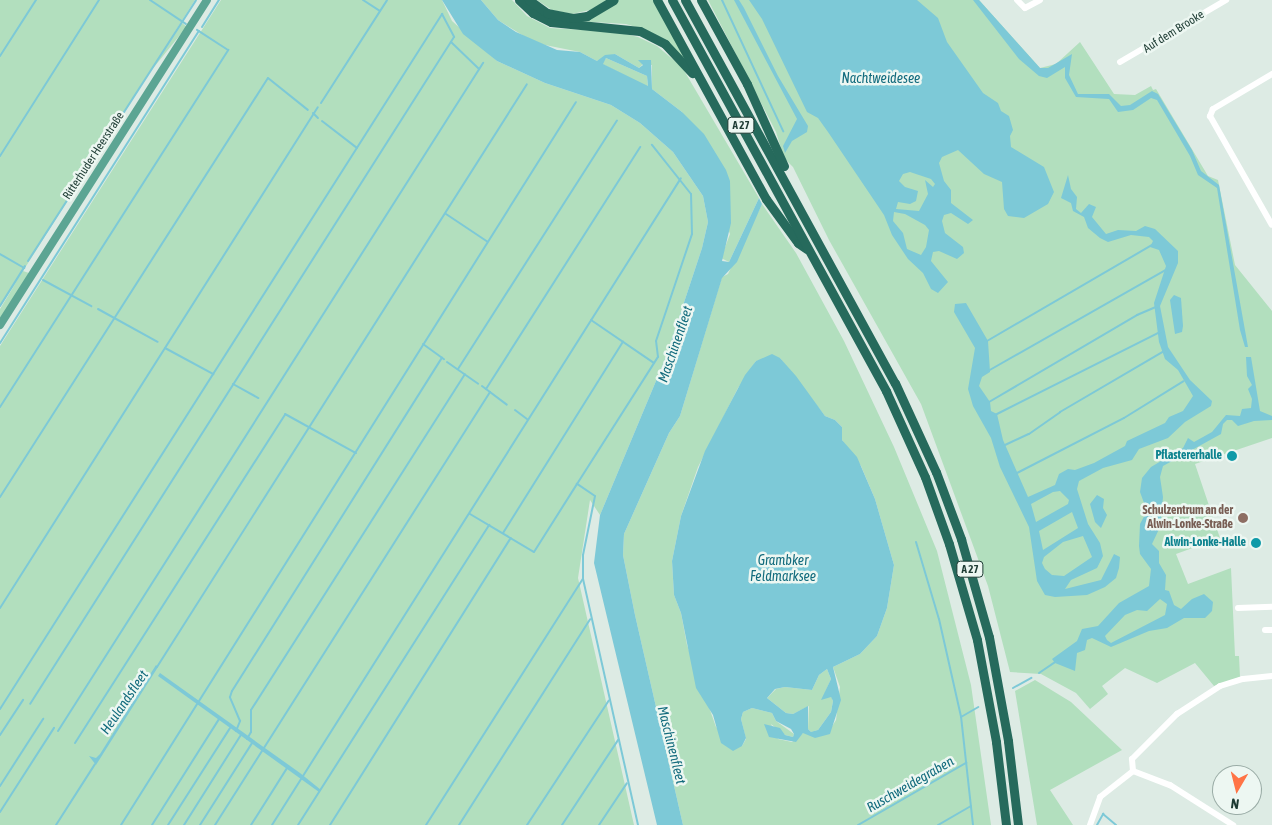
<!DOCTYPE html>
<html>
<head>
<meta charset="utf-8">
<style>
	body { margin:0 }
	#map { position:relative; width:1272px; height:825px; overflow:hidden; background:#ddebe4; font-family:"Asap Condensed",sans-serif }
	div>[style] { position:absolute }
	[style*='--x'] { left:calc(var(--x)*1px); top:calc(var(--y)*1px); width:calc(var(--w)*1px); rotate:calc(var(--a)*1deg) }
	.green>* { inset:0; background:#b2dfbe; transform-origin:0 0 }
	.water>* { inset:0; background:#7dc9d7 }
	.stream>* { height:2px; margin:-1px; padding:0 1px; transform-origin:1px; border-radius:1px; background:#7dc9d7 }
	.minor>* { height:6px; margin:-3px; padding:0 3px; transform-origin:3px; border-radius:3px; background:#fff }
	.major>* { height:8px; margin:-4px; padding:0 4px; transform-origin:4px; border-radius:4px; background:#5ca593 }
	.highway>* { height:9px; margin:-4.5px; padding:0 4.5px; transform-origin:4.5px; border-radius:4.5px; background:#266a5c }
	.dots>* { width:14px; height:14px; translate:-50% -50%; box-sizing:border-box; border:2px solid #edf7f2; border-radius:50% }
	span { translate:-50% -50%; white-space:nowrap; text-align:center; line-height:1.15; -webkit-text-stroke:5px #edf7f2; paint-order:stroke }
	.shield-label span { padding:1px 4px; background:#edf7f2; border:1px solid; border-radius:4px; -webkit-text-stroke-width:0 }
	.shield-label { font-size:11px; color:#1d3b33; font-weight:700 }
	.street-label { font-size:12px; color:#1d3b33 }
	.culture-label { font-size:12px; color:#0d838f; font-weight:700 }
	.right { translate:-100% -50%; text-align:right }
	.education-label { font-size:12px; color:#785e54; font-weight:700 }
	.water-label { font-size:14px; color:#126b7d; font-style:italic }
	.north { position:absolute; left:1212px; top:765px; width:50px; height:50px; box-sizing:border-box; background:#edf7f2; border:1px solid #9aaca6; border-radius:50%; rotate:188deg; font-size:14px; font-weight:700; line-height:20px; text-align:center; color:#1d3b33 }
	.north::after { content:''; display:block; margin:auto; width:18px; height:22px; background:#ff7446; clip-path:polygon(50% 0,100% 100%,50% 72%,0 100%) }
</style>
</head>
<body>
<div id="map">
	<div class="green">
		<i style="clip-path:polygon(0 0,195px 0,23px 271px,29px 273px,0 321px,0 309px,17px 281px,0 307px)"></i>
		<i style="clip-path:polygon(221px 0,442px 0,452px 21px,497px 61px,545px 83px,611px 105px,640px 123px,673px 152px,703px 196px,708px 222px,702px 248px,666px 357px,600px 515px,590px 500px,578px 578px,634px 825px,0 825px,0 346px)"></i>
		<i style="clip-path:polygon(481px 0,512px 0,527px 16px,550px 28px,617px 32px,638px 37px,657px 46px,682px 67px,759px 198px,729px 262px,721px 258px,730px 234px,682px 112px,652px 89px,652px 65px,643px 64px,639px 68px,615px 54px,597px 61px,580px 52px,535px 43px,498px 20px)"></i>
		<i style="clip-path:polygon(537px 0,608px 0,590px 10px,572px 14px,552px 10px)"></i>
		<i style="clip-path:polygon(617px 0,653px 0,687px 61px,642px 29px,626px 24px,559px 20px,593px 17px)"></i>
		<i style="clip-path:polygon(708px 0,979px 0,1040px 68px,1056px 64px,1080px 42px,1114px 94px,1135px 95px,1151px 86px,1153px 90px,1156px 89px,1208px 176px,1218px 180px,1235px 265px,1272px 311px,1272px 438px,1195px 464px,1220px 538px,1176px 554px,1188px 584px,1231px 568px,1235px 656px,1239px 656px,1240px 677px,1214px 686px,1195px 663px,1157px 683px,1125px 668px,1102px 686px,1108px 694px,1090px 709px,1076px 693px,1041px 674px,1010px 672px,988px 586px,921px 404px,829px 240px,793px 167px,784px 158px,776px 132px)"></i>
		<i style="left:182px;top:23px;width:6px;height:285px;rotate:39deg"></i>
		<i style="clip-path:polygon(606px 58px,647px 76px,648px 87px,602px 64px)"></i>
		<i style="clip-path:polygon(evenodd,762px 204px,796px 253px,844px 341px,894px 447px,937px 551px,971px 685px,991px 825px,683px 825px,635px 615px,623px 555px,624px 534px,669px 433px,680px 416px,722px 277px,728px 274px,762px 204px,780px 358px,825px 416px,835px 420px,842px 427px,842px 440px,861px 466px,875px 499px,894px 565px,887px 608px,877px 636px,860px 654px,833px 667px,840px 687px,836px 720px,831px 728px,803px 733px,792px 742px,778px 739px,771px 724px,785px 735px,793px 737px,794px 734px,776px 721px,772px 713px,752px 708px,743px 712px,741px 719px,746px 739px,742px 746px,716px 727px,687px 645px,681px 613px,674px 595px,672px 561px,681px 516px,698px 467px,738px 388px,756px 361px,780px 358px)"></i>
		<i style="clip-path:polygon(827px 669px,831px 679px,824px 695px,831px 696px,833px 701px,831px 712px,818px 730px,811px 732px,808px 729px,809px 706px,793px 714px,786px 713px,767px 698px,776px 689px,785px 687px,812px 690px,819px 675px)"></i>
		<i style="clip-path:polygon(1035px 680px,1071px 702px,1122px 750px,1050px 790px,1073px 825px,1037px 825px,1015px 691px)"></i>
	</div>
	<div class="water">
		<i style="clip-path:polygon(evenodd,442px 0,481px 0,498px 20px,516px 32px,557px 50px,580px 52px,597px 61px,605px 55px,615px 54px,639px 68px,643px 65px,638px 60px,651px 60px,652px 89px,682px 112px,704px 134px,726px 170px,730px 181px,731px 223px,722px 261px,729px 262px,759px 198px,762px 204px,737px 262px,722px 278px,680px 416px,669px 433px,624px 534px,623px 555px,635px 615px,683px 825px,657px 825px,594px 563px,600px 515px,666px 357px,702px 248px,708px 222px,703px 196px,673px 152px,640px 123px,611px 105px,545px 83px,497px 61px,463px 34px,442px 0,606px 58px,647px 76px,648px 86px,603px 64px,606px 58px)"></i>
		<i style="clip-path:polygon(734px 0,739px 0,744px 8px,778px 76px,808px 126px,807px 132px,792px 141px,785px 153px,783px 146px,797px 119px)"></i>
		<i style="clip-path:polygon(evenodd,749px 0,917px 0,938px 18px,947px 42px,983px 93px,998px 103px,1001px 111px,1009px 116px,1013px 130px,1010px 136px,1011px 147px,1044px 167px,1054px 192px,1048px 204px,1024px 218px,1008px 216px,1004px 209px,1002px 182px,984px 174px,958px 150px,942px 157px,939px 163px,944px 181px,951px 190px,951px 203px,973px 220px,968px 224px,951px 213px,944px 215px,942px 221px,945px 233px,963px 247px,964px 253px,957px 259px,939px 251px,933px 252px,931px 261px,948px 282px,938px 293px,931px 289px,923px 273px,908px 259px,892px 235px,884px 215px,828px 132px,818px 118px,807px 112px,762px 19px,749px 0,910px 172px,931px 179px,935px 184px,933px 187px,925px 180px,928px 194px,919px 211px,896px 209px,898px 202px,910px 204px,916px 201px,918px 191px,905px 187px,899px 181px,903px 174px,910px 172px,749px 0,894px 212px,905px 214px,925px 225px,929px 230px,926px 247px,921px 255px,907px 249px,903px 233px,893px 221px,894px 212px)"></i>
		<i style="clip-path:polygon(973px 0,979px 0,1040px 68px,1048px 68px,1072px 54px,1069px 75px,1078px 94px,1109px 94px,1121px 106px,1130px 105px,1152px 91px,1158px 94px,1192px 150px,1201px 171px,1219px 185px,1248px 347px,1245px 347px,1240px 330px,1217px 188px,1198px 175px,1190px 156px,1157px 100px,1151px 98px,1133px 110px,1118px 112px,1109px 99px,1076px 97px,1065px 78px,1065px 67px,1047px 78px,1039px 76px,1019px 59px)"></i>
		<i style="clip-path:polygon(evenodd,1068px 175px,1071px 189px,1077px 197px,1076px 209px,1081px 213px,1089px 204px,1096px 207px,1092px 217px,1106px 234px,1118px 230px,1136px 231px,1145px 226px,1155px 229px,1178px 251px,1178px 263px,1160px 306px,1168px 347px,1190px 380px,1212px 401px,1211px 406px,1185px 422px,1168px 438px,1139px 449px,1132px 460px,1103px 468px,1079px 481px,1077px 489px,1088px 524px,1100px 543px,1103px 556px,1097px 568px,1071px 580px,1065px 589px,1101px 580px,1114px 554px,1120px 557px,1119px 568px,1116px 578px,1105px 587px,1087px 595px,1055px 597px,1045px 595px,1037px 581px,1029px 527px,1000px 467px,991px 438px,973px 406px,968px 389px,975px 348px,954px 312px,955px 304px,966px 303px,988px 341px,990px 372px,982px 377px,979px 386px,990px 402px,991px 411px,997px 414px,1003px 440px,1028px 497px,1055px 485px,1059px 474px,1068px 469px,1075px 470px,1094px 463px,1125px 446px,1127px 441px,1165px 423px,1169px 417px,1183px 411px,1193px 396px,1178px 370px,1165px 359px,1159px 342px,1154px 303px,1166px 266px,1159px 250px,1150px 247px,1153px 241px,1149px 237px,1131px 235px,1108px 242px,1100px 238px,1088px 228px,1084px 217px,1073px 211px,1071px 203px,1061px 198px,1068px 175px,1060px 491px,1069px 500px,1068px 504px,1036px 522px,1031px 504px,1053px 492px,1060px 491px,1068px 175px,1072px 512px,1078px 528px,1043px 550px,1039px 531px,1072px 512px,1068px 175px,1083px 536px,1092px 557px,1064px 576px,1052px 575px,1045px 569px,1042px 563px,1044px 557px,1063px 542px,1083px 536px)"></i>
		<i style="clip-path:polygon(1174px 295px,1181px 298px,1183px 326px,1182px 332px,1175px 334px,1170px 300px)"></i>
		<i style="clip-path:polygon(evenodd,772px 354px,780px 358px,796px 376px,825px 416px,835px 420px,842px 427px,842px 440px,857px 457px,875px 499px,894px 565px,887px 608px,877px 636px,860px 654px,833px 667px,841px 700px,830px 734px,815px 738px,803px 733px,796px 742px,769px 737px,764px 724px,780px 728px,785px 735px,793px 737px,794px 734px,791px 729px,776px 721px,772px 713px,752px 708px,743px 712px,741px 719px,746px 738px,742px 746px,733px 751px,721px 743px,713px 715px,696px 688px,681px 613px,674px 595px,672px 561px,681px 516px,705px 451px,745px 375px,756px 361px,772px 354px,827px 669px,831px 679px,821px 700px,831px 697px,833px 701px,831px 712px,818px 730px,811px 732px,808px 729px,808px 706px,793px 714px,786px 713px,767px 698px,775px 689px,785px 687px,812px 690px,819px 675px,827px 669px)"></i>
		<i style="clip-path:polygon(evenodd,1246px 357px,1251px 357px,1260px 411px,1272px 416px,1272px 420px,1254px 421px,1238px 426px,1232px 420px,1227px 420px,1223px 424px,1221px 434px,1163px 466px,1160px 477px,1163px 497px,1160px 527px,1152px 544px,1159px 551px,1159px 563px,1166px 575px,1165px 590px,1169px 591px,1174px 605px,1181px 609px,1192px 599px,1204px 594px,1213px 602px,1212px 611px,1205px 618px,1184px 618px,1167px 628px,1149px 631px,1111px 647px,1092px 638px,1087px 640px,1085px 650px,1077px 653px,1075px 671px,1055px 663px,1052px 659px,1077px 641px,1082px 629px,1098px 626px,1119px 603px,1149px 586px,1151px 569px,1140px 554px,1139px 546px,1140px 524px,1147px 511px,1140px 492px,1142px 478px,1151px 467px,1183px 448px,1188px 438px,1194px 442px,1212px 432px,1226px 415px,1240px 416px,1242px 409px,1251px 408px,1252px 399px,1248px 389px,1252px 385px,1247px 376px,1246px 357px,1160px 599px,1167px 604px,1165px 615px,1111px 643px,1107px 640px,1105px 636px,1125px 615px,1137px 610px,1147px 611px,1160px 599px)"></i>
		<i style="clip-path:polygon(1097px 495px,1104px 499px,1103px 508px,1107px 515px,1101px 528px,1095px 522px,1090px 504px)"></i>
		<i style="clip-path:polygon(156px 665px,158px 667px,96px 765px,89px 756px,96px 758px,100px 754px)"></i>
		<i style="clip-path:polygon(160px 673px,300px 773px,321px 790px,319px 792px,158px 676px)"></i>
	</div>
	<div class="stream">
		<i style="--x:150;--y:0;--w:43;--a:33.7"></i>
		<i style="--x:363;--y:0;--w:20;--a:33"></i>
		<i style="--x:722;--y:0;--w:145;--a:65"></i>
		<i style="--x:202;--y:27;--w:32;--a:-58"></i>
		<i style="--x:451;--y:42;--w:39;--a:44"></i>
		<i style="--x:0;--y:56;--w:67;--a:-57.3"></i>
		<i style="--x:321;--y:103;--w:122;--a:-57.3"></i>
		<i style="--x:313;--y:113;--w:7;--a:45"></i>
		<i style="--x:322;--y:121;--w:44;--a:37.6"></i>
		<i style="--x:0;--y:156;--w:185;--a:-57.6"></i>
		<i style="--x:446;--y:214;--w:50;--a:33.7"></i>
		<i style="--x:0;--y:254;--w:28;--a:30"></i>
		<i style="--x:28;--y:261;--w:310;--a:-57.2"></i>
		<i style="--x:43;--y:280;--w:55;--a:28.4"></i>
		<i style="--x:0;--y:306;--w:47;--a:-58"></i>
		<i style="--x:98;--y:309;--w:68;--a:28.8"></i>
		<i style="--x:591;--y:320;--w:76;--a:34.3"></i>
		<i style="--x:987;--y:341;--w:191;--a:-30.2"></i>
		<i style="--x:0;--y:343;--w:370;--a:-57.5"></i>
		<i style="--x:423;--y:344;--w:26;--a:36"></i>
		<i style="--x:165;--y:348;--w:55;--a:28.4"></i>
		<i style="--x:447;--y:362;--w:38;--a:35"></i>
		<i style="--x:458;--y:369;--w:295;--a:-57.4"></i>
		<i style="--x:988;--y:371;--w:205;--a:-29.6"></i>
		<i style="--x:233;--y:384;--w:29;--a:29"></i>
		<i style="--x:482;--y:386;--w:31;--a:37"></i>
		<i style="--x:486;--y:389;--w:287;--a:-57.5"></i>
		<i style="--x:989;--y:402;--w:172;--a:-30.4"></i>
		<i style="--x:1137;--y:315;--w:21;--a:-23"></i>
		<i style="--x:0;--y:407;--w:424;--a:-57.4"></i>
		<i style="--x:228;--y:50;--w:37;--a:-147"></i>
		<i style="--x:515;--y:410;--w:15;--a:37"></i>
		<i style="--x:995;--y:415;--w:185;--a:-26.7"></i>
		<i style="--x:1005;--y:445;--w:26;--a:-25"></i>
		<i style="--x:1029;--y:434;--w:38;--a:-35"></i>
		<i style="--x:1060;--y:412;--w:121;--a:-30.4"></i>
		<i style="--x:1017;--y:473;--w:120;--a:-27.2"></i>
		<i style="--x:1124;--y:418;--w:70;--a:-31.7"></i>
		<i style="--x:0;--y:497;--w:497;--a:-57.4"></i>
		<i style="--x:268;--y:78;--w:51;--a:38.7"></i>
		<i style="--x:470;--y:514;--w:74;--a:30.7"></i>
		<i style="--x:534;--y:552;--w:80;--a:-57.7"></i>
		<i style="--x:503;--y:533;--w:226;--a:-57.9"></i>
		<i style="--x:916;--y:542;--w:80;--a:73.4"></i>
		<i style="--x:939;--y:619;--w:100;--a:77.3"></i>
		<i style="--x:0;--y:608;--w:593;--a:-57.6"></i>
		<i style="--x:157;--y:667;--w:690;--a:-57.6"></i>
		<i style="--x:1039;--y:673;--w:22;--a:-34"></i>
		<i style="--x:1013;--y:688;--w:21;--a:-29"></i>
		<i style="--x:0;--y:709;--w:824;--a:-57.54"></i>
		<i style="--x:442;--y:14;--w:26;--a:62"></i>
		<i style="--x:454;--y:37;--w:790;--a:122.44"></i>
		<i style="--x:58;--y:731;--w:792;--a:-57.53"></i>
		<i style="--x:236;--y:731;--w:11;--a:-68"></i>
		<i style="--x:240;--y:721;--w:26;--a:-113"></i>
		<i style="--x:230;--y:697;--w:6;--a:-72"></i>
		<i style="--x:232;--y:691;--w:394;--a:-57.8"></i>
		<i style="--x:0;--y:735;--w:42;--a:-56.7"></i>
		<i style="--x:247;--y:739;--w:8;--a:-60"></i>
		<i style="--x:251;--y:732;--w:22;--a:-90"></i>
		<i style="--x:251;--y:710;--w:398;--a:-57.5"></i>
		<i style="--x:75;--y:743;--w:390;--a:-57.4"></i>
		<i style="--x:285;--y:414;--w:81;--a:28.8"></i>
		<i style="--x:0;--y:786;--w:80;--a:-57.3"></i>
		<i style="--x:0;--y:812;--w:100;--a:-57.3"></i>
		<i style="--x:56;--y:825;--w:72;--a:-57.4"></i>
		<i style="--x:121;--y:825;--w:854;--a:-57.82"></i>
		<i style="--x:152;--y:825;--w:125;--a:-57.7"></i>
		<i style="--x:168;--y:825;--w:115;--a:-57.4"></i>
		<i style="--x:184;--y:825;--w:107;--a:-57.7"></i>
		<i style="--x:200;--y:825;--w:97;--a:-57.6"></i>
		<i style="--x:215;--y:825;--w:513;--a:-57.58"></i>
		<i style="--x:251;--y:825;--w:67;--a:-57.7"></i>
		<i style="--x:272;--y:825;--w:765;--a:-57.7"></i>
		<i style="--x:298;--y:825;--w:356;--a:-57.5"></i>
		<i style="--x:330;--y:825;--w:339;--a:-57.8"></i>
		<i style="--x:426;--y:825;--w:292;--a:-57.5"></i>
		<i style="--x:459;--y:825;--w:244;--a:-57.5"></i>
		<i style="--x:527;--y:825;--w:149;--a:-56.7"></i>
		<i style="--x:562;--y:825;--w:102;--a:-56.6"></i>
		<i style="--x:599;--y:825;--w:50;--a:-56.3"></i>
		<i style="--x:638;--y:825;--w:252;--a:-102.6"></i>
		<i style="--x:583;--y:579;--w:24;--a:-90"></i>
		<i style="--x:583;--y:555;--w:60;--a:-78.5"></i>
		<i style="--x:595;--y:496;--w:22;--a:-146"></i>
		<i style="--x:577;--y:484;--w:151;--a:-57.5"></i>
		<i style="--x:658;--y:357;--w:16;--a:-97"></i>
		<i style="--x:656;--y:341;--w:113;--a:-71.4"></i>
		<i style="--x:692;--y:234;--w:40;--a:-91.4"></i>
		<i style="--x:691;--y:194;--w:63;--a:-128.5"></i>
		<i style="--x:858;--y:825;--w:125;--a:-29.9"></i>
		<i style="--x:938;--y:825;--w:38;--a:-30"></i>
		<i style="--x:973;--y:825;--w:109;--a:-96.3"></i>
		<i style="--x:961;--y:717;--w:20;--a:-30"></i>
		<i style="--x:1097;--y:825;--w:13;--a:-61"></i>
		<i style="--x:1103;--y:814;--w:17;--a:40"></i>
	</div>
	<div class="minor">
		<i style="--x:1017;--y:0;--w:11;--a:45"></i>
		<i style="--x:1025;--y:8;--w:17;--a:-28"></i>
		<i style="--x:1120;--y:62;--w:123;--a:-30.3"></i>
		<i style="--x:1272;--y:74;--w:69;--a:149.3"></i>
		<i style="--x:1213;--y:109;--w:8;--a:113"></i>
		<i style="--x:1210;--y:116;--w:125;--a:60.4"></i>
		<i style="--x:1238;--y:608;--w:34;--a:-2"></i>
		<i style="--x:1265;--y:630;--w:7;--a:0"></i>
		<i style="--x:1133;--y:771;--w:12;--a:-95"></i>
		<i style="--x:1132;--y:759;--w:64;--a:-45"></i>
		<i style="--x:1177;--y:714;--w:51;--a:-33.1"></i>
		<i style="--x:1220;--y:686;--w:24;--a:-17"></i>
		<i style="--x:1243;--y:679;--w:29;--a:-6"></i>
		<i style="--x:1090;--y:825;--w:30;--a:-70"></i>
		<i style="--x:1100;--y:797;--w:42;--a:-38.2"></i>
		<i style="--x:1133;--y:771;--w:40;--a:21"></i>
		<i style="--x:1170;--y:785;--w:75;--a:32.4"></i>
	</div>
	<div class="major">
		<i style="--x:0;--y:325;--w:385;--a:-57.5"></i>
	</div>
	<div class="highway">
		<i style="--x:519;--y:0;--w:19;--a:43"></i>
		<i style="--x:533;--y:13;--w:20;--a:27"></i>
		<i style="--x:551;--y:22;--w:89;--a:5.8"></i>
		<i style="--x:640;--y:31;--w:28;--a:27"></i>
		<i style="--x:665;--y:44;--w:40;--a:47"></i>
		<i style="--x:529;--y:0;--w:22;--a:36"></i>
		<i style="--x:547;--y:13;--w:26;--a:11"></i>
		<i style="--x:573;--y:18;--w:14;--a:-8"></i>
		<i style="--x:587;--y:16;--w:31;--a:-31"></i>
		<i style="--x:657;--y:0;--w:227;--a:61.3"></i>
		<i style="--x:766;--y:199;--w:54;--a:54"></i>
		<i style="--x:798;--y:243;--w:11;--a:34"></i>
		<i style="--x:672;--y:0;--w:446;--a:61.3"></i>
		<i style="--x:886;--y:391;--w:94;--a:65.6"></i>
		<i style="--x:925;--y:477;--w:71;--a:70.3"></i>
		<i style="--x:949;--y:544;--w:100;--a:73.7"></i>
		<i style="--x:977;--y:640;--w:104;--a:79.4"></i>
		<i style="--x:996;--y:742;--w:84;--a:83.1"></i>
		<i style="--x:685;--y:0;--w:437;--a:61.3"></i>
		<i style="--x:895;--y:383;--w:98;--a:65.3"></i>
		<i style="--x:936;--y:472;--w:72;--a:69.5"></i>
		<i style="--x:961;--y:539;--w:102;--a:74.1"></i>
		<i style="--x:989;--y:637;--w:106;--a:79.6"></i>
		<i style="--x:1008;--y:741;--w:85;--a:83.2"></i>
		<i style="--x:701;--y:0;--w:96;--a:61.3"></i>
		<i style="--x:747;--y:84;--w:90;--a:65.7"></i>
	</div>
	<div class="dots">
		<i style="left:1232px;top:456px;background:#0f9aa8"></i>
		<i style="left:1243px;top:518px;background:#8d6e63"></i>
		<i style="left:1256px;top:543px;background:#0f9aa8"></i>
	</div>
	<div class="shield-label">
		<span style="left:741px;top:125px">A 27</span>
		<span style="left:970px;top:569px">A 27</span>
	</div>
	<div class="street-label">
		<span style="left:1174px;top:32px;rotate:-32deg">Auf dem Brooke</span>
		<span style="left:94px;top:156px;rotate:-57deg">Ritterhuder Heerstraße</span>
	</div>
	<div class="culture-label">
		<span class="right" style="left:1222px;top:456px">Pflastererhalle</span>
		<span class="right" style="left:1246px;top:543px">Alwin-Lonke-Halle</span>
	</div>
	<div class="education-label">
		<span class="right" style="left:1233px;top:518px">Schulzentrum an der<br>Alwin-Lonke-Straße</span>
	</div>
	<div class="water-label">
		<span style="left:881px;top:78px">Nachtweidesee</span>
		<span style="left:675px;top:344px;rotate:-71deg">Maschinenfleet</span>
		<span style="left:783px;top:568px">Grambker<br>Feldmarksee</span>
		<span style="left:124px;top:702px;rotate:-56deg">Heulandsfleet</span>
		<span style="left:672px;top:745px;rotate:76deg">Maschinenfleet</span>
		<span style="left:910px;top:784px;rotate:-30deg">Ruschweidegraben</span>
	</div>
	<div class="north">N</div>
</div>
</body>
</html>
